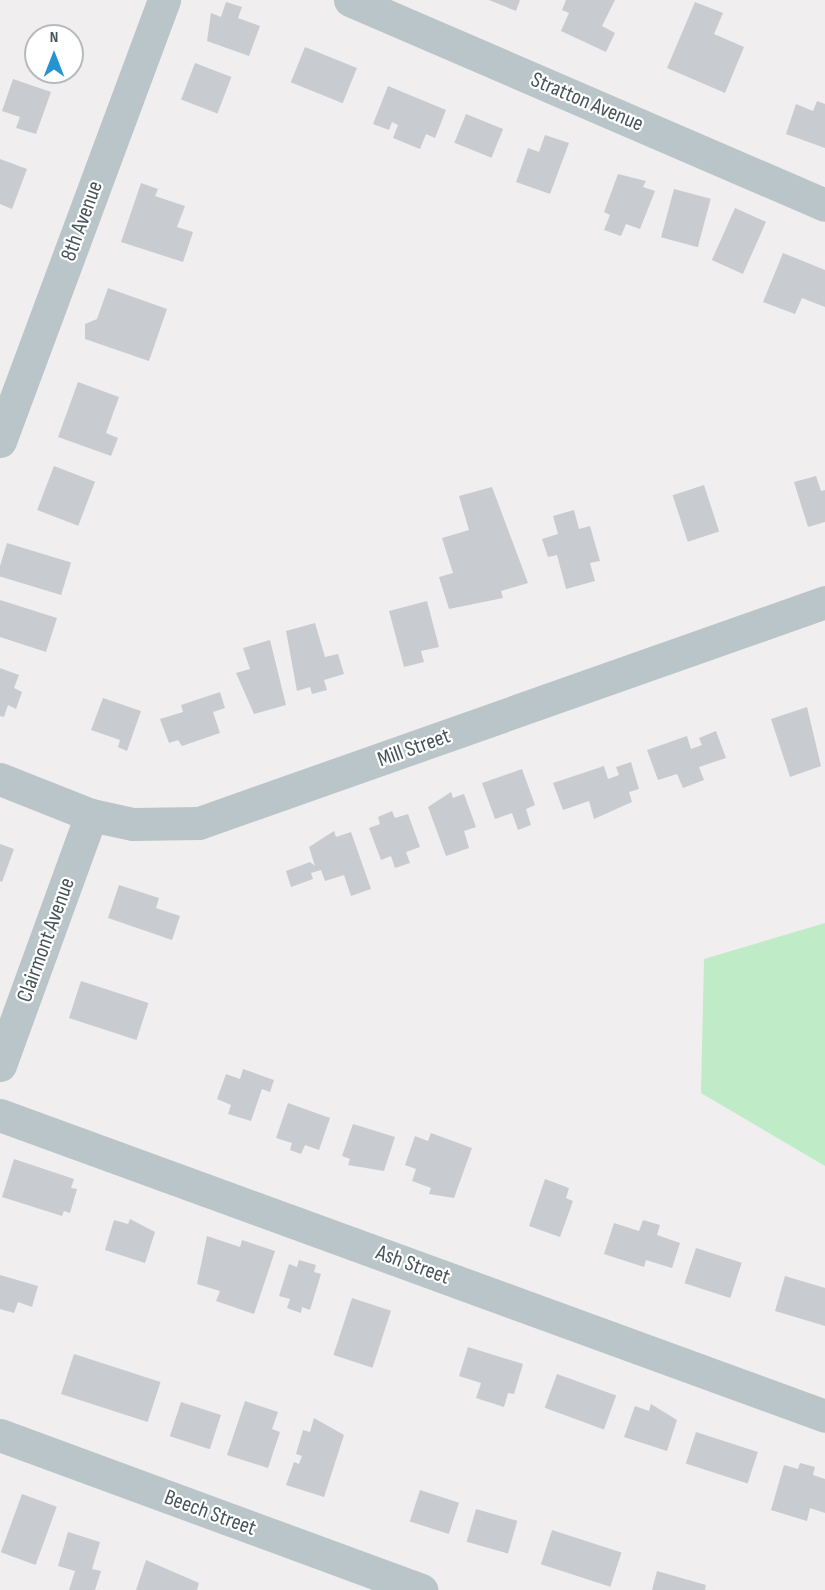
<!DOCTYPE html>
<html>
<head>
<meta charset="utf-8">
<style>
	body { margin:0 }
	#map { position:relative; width:825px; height:1590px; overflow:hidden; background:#f0eeee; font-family:"Sofia Sans Condensed",sans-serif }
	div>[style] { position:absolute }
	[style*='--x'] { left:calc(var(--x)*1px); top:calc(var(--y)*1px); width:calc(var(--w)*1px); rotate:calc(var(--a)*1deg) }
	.green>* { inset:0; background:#bfebc7 }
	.building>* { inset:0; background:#c8ccd0; transform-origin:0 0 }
	.minor>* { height:33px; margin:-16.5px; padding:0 16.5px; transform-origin:16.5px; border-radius:16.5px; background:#bac5c9 }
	span { translate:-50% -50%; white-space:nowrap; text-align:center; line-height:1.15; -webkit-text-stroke:4.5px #fff; paint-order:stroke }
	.street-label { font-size:22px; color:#475459 }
	.north { position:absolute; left:24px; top:24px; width:60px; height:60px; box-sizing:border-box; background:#fff; border:2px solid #b5bbbd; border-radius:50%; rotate:0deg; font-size:16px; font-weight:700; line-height:24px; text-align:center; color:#475459 }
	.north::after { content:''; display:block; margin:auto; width:21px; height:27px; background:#2793d0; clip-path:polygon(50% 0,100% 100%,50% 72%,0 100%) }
</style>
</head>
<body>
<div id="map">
	<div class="green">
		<i style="clip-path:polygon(825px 923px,825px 1166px,701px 1093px,704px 959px)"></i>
	</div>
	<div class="building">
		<i style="clip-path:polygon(489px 0,520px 0,516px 11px)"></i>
		<i style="clip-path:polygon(566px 0,615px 0,602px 26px,615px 33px,606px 52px,561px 31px,569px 13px,562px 10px)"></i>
		<i style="clip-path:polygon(226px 2px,242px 7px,238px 18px,260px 26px,249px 56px,207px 41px,211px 13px,221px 17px)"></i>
		<i style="clip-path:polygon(695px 2px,723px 13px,714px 34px,744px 47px,725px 93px,667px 68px)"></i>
		<i style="left:305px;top:47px;width:56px;height:38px;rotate:22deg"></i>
		<i style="left:195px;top:63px;width:39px;height:39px;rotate:21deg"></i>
		<i style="clip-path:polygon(13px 79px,51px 92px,36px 134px,16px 128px,20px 117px,2px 111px)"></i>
		<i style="clip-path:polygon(388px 86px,446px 110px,435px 138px,426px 134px,420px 149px,393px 138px,398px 125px,392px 122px,389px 130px,373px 124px)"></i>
		<i style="clip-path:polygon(817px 101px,825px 104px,825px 148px,786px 134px,796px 104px,813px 111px)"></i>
		<i style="left:466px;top:114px;width:40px;height:31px;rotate:22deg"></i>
		<i style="clip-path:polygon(545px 135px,569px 143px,550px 194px,516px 182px,528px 148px,539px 152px)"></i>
		<i style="clip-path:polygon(0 159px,27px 169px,12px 209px,0 204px)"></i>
		<i style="clip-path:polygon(618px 174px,646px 181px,643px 187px,655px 191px,640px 229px,626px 224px,621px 236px,604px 230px,610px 215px,604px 212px)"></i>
		<i style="clip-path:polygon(141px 183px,158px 189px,155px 196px,185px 206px,177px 227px,193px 232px,183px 262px,121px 242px)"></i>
		<i style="left:674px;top:189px;width:38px;height:50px;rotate:15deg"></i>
		<i style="left:735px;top:208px;width:34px;height:57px;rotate:24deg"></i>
		<i style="clip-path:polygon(783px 253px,825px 270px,825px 307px,802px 298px,795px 314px,763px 302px)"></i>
		<i style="clip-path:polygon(108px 288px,167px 309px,149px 361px,85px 339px,85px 324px,97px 319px)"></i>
		<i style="clip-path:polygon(78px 382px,119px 397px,106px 433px,118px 438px,111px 456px,58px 437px)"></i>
		<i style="left:54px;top:466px;width:44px;height:47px;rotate:21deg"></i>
		<i style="clip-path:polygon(816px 476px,821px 491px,825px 490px,825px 522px,808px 527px,794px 482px)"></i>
		<i style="left:704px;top:485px;width:49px;height:33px;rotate:72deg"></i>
		<i style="clip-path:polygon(492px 487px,528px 583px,501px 591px,503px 598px,449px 609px,439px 577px,453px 573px,442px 538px,469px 530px,459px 496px)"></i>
		<i style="clip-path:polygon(574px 510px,579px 529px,590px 526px,600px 561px,590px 563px,595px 581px,566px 589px,557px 555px,548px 557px,542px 539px,558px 534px,553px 516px)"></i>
		<i style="left:7px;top:543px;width:67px;height:34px;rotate:17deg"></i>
		<i style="clip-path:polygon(0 600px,57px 618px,46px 652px,0 637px)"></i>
		<i style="clip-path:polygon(427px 601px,439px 647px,421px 651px,424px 662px,404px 667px,389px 611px)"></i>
		<i style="clip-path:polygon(315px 623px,325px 657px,338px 654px,344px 674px,324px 680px,327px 690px,312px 694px,310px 687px,297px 691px,286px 631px)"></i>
		<i style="clip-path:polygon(270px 640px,286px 705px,254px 714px,236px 673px,250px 669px,243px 648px)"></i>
		<i style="clip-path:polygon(0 668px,19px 675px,14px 688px,22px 692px,16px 709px,8px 705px,4px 717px,0 716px)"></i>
		<i style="clip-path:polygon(220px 692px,225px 708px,213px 712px,220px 733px,182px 746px,178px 740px,169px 743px,160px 719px,183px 712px,181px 705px)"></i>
		<i style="clip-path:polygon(103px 698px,141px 711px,127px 751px,118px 747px,120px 740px,91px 730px)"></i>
		<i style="clip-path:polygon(807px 707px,821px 766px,790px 777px,771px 719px)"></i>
		<i style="clip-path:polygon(716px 731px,726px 758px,699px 767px,704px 780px,683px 788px,677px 774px,658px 780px,647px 750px,687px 736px,691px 749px,702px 745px,699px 738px)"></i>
		<i style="clip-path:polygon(631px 762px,639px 789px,629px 792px,632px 802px,594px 819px,589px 801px,563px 810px,553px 783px,604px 766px,608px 779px,619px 775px,616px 767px)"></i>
		<i style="clip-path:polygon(522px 769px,535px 805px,526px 809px,531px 825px,518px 830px,512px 813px,495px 819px,482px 783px)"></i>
		<i style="clip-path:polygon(451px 792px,453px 798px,464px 794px,476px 827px,464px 831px,469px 848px,446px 856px,428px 807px)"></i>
		<i style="clip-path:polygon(392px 811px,395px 818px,408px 814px,420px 847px,406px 852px,410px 863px,395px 868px,391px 856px,381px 860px,369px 828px,380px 824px,378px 817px)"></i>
		<i style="clip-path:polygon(334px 831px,336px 837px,351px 832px,371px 889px,351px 896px,344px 875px,325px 881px,321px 870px,311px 873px,313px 879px,291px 887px,286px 871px,310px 862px,315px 866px,309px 847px)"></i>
		<i style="clip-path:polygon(0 844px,14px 849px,2px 882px,0 881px)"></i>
		<i style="clip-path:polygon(119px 885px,159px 898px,156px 908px,180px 916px,172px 940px,108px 918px)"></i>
		<i style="left:81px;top:981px;width:71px;height:39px;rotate:18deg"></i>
		<i style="clip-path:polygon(243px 1069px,274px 1080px,270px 1092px,262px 1089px,251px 1121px,228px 1114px,231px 1105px,217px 1099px,226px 1074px,240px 1079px)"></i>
		<i style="clip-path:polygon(288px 1103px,330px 1118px,319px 1150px,305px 1145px,301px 1154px,290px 1150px,292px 1143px,276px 1138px)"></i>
		<i style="clip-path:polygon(353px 1124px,395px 1137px,384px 1171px,348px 1165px,350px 1159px,342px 1156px)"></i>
		<i style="clip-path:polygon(431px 1133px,472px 1148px,454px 1198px,429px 1194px,431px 1188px,412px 1181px,416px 1169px,405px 1165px,415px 1136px,428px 1141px)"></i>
		<i style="clip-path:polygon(14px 1159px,74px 1179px,71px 1188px,77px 1189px,70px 1213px,64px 1211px,62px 1216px,2px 1197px)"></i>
		<i style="clip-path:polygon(545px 1179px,569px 1188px,566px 1198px,573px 1201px,560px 1237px,529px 1226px)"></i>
		<i style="clip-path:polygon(130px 1219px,155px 1232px,145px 1263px,105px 1250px,114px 1220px,128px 1224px)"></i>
		<i style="clip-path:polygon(643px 1220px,660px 1225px,657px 1235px,680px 1243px,672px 1268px,646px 1260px,644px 1267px,604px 1254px,614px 1223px,639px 1231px)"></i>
		<i style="clip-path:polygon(207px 1236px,240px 1247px,242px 1240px,275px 1251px,254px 1314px,216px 1301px,220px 1291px,197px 1284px)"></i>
		<i style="left:696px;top:1248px;width:48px;height:37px;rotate:18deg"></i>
		<i style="clip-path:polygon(299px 1260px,316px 1265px,314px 1272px,321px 1274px,310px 1310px,302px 1307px,301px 1313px,287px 1308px,290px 1299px,279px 1296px,289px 1264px,297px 1267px)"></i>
		<i style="clip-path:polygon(0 1275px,38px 1286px,32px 1307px,18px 1302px,14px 1313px,0 1309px)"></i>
		<i style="clip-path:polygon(785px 1276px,825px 1288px,825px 1326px,775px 1311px)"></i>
		<i style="left:352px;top:1298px;width:41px;height:60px;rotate:18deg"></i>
		<i style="clip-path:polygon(468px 1347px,523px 1364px,514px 1394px,508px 1393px,504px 1407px,476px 1398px,481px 1383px,459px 1376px)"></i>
		<i style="left:74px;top:1354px;width:91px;height:42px;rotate:18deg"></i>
		<i style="left:557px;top:1374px;width:63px;height:36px;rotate:20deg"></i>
		<i style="clip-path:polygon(245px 1401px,278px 1412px,272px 1429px,280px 1432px,268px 1468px,227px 1455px)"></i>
		<i style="left:181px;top:1402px;width:42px;height:36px;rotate:18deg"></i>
		<i style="clip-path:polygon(651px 1404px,677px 1420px,667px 1451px,624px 1437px,635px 1406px,649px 1411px)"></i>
		<i style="clip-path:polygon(314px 1418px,344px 1435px,324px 1497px,286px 1485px,294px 1462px,299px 1464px,302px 1456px,296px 1454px,303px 1430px,310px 1432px)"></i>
		<i style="left:696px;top:1432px;width:65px;height:33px;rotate:18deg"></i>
		<i style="clip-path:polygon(800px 1463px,815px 1467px,813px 1475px,825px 1479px,825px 1513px,810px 1508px,807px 1521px,771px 1510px,784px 1465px,798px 1469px)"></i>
		<i style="left:420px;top:1490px;width:41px;height:33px;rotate:18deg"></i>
		<i style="left:22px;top:1494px;width:37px;height:62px;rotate:20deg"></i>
		<i style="left:476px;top:1509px;width:43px;height:34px;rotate:16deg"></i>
		<i style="left:552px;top:1530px;width:73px;height:36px;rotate:18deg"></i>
		<i style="clip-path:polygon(68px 1532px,100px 1542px,92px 1569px,101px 1571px,95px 1590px,69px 1590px,75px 1571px,58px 1566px)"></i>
		<i style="clip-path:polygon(146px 1560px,199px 1583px,197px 1590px,136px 1590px)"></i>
		<i style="clip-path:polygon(657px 1571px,706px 1585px,705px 1590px,652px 1590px)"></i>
	</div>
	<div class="minor">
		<i style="--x:350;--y:0;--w:517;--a:23.34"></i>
		<i style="--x:0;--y:441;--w:471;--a:-69.6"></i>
		<i style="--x:0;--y:779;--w:98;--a:21.6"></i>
		<i style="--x:91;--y:815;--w:43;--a:12.1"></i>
		<i style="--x:133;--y:824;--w:66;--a:-0.9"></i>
		<i style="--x:199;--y:823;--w:664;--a:-19.44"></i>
		<i style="--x:0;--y:1065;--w:266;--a:-70"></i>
		<i style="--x:0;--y:1115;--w:878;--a:20.04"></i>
		<i style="--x:0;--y:1435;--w:449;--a:20.2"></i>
	</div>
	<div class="street-label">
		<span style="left:587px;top:102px;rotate:23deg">Stratton Avenue</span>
		<span style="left:82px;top:221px;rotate:-70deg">8th Avenue</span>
		<span style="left:414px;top:748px;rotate:-20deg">Mill Street</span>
		<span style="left:46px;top:940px;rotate:-70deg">Clairmont Avenue</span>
		<span style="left:413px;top:1265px;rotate:20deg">Ash Street</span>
		<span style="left:210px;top:1513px;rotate:20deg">Beech Street</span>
	</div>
	<div class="north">N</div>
</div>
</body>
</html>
